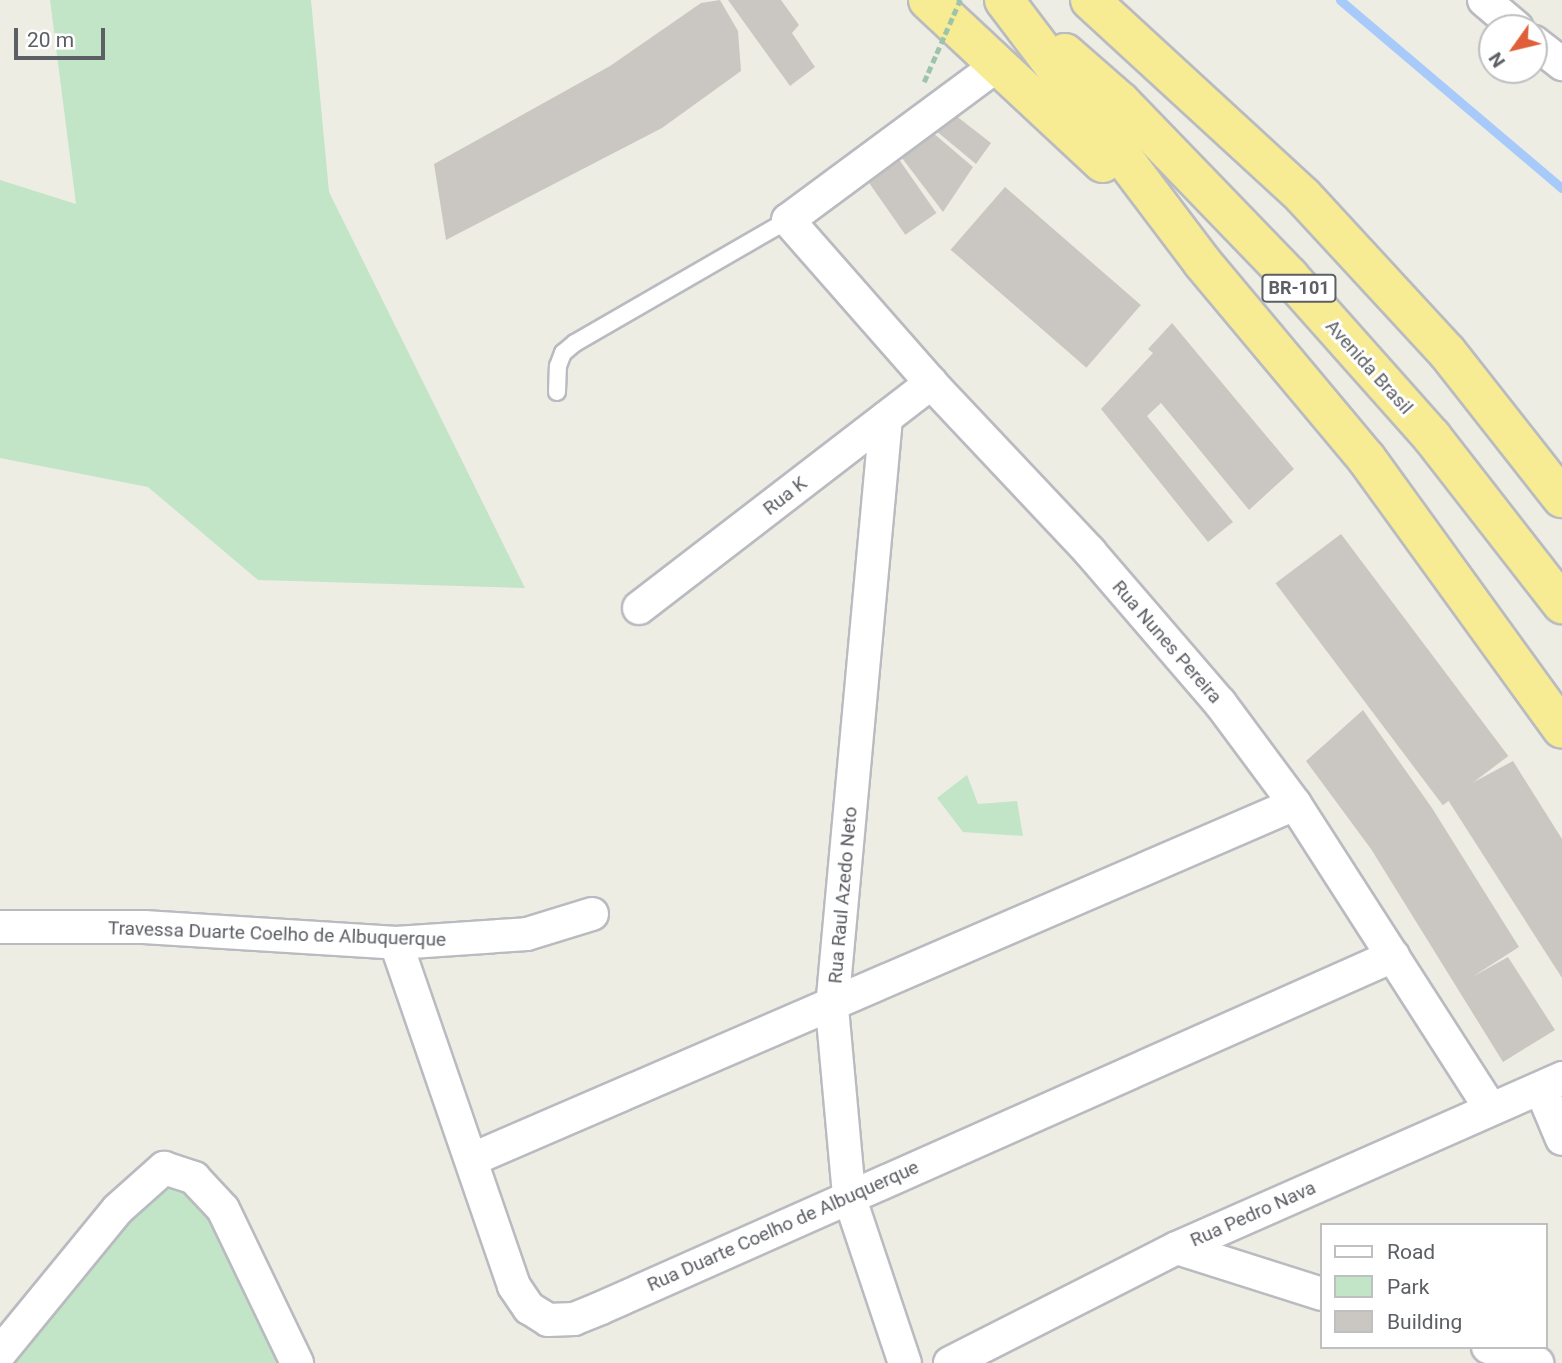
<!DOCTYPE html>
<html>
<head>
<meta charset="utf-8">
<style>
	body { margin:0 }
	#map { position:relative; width:1562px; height:1363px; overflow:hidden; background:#eeede4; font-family:Roboto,sans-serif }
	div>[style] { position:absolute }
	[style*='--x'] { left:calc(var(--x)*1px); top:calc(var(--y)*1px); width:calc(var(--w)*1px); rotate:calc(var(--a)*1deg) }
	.green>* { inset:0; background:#c2e4c7 }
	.stream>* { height:9px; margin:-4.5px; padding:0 4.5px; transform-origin:4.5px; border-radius:4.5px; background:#a8cafa }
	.building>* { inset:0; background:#cac7c2; transform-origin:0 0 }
	.roads { filter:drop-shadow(2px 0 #b9bbc0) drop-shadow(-2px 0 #b9bbc0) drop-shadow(0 2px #b9bbc0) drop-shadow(0 -2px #b9bbc0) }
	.service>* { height:16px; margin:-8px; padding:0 8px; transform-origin:8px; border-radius:8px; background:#fff }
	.minor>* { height:32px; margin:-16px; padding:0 16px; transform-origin:16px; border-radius:16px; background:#fff }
	.motorway>* { height:38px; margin:-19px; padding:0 19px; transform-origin:19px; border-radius:19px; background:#f7ec93 }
	.path-bridge>* { height:4.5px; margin-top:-2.25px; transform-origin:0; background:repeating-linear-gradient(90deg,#9cc4ad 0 7px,transparent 0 10.5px) }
	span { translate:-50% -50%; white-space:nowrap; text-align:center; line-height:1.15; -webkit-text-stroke:6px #fff; paint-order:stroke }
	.shield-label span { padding:2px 5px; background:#fff; border:2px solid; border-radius:5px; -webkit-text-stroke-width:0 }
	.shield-label { font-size:18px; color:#5c5f64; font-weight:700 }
	.street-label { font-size:19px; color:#5c5f64 }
	.legend { position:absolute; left:1320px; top:1223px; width:228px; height:126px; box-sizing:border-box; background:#fff; border:2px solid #bebfc1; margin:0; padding:9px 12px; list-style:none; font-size:21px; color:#5c5f64 }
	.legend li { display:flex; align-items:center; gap:14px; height:35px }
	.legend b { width:35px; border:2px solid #bebfc1 }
	.north { position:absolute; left:1478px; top:14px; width:70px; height:70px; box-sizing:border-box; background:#fff; border:2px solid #bebfc1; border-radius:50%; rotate:236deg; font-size:19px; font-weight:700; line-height:28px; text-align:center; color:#5c5f64 }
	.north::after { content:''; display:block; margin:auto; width:24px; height:32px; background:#df5f39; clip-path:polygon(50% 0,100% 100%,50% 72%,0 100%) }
	.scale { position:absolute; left:14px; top:28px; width:91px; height:32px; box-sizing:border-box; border:4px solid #5c5f64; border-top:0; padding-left:9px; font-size:21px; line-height:24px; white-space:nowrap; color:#5c5f64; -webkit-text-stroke:5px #fff; paint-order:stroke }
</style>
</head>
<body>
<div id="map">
	<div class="green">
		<i style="clip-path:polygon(50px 0,311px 0,329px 192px,525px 588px,258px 580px,148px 487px,0 458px,0 180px,76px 204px)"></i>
		<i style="clip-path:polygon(967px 775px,978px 804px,1017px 801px,1023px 836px,963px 832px,937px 798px)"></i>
		<i style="clip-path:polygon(160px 1187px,186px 1189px,220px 1225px,284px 1363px,5px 1363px,125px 1213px)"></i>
	</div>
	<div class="stream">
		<i style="--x:1340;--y:0;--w:291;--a:40.3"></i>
	</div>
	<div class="building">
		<i style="clip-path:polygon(720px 0,738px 31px,741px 71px,662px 128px,446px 240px,434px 164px,610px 66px,701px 3px)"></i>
		<i style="clip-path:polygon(728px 0,781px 0,799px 25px,792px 33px,815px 67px,790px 86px)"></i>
		<i style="clip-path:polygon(955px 115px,991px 143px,976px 164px,935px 130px)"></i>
		<i style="clip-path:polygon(932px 132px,973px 167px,943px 212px,902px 158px)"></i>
		<i style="left:898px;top:158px;width:67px;height:38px;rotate:55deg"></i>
		<i style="left:1005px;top:187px;width:180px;height:83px;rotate:41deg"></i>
		<i style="clip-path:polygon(1172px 323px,1294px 469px,1249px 510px,1161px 403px,1147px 416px,1233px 522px,1208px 542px,1101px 409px,1153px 353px,1148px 349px)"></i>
		<i style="left:1341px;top:534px;width:278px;height:82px;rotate:53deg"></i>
		<i style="clip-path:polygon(1363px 710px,1432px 808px,1519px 947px,1472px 977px,1508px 957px,1555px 1030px,1503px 1062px,1371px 849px,1306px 761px)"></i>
		<i style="clip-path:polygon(1513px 761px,1562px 839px,1562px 978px,1446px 797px)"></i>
	</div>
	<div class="roads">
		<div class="service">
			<i style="--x:557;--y:392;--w:26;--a:-88"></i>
			<i style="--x:558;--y:366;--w:14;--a:-69"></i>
			<i style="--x:563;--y:353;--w:16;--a:-40"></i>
			<i style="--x:575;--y:343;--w:246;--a:-30"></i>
		</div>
		<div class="minor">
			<i style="--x:1484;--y:0;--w:43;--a:40.3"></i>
			<i style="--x:1534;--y:42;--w:36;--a:38"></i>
			<i style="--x:999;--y:64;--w:262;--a:143.5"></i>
			<i style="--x:788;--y:220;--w:217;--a:48.7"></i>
			<i style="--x:931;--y:383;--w:232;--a:46.7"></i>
			<i style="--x:1090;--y:552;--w:199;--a:49.3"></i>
			<i style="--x:1220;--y:703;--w:126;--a:53.4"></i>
			<i style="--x:1295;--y:804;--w:361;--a:57.3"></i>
			<i style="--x:886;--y:418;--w:592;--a:95.23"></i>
			<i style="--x:832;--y:1008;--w:189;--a:84.8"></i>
			<i style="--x:849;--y:1196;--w:176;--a:71.5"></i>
			<i style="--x:639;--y:608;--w:369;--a:-37.6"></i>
			<i style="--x:0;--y:927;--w:144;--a:0"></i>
			<i style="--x:144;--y:927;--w:253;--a:3.6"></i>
			<i style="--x:396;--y:943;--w:131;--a:-3.9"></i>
			<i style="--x:527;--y:934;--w:68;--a:-17.1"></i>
			<i style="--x:396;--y:943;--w:363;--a:71"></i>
			<i style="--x:514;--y:1286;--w:27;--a:56"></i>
			<i style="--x:529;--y:1308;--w:22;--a:32"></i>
			<i style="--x:548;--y:1320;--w:26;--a:-2"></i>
			<i style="--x:574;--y:1319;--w:29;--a:-22"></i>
			<i style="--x:601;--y:1308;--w:867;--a:-23.96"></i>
			<i style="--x:1541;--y:1089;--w:54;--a:67.2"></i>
			<i style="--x:473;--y:1159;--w:895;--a:-23.36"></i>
			<i style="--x:1177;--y:1248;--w:152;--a:17.6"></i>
			<i style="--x:1488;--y:1347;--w:52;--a:18.1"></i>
			<i style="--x:0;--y:1353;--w:186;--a:-50.7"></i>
			<i style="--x:118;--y:1209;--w:62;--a:-41.7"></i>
			<i style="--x:164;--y:1168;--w:32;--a:18"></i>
			<i style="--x:194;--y:1178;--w:42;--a:46.9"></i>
			<i style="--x:223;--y:1209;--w:171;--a:64.3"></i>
			<i style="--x:950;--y:1363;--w:254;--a:-26.9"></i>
			<i style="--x:1177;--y:1248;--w:421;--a:-23.8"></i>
		</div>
		<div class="motorway">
			<i style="--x:928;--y:0;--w:239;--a:43"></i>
			<i style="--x:1004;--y:0;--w:328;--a:52.9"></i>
			<i style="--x:1202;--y:262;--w:256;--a:50.1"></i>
			<i style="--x:1366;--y:458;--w:334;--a:54.1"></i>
			<i style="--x:1090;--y:0;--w:289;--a:42.6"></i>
			<i style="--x:1303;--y:196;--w:212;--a:47.3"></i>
			<i style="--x:1447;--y:352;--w:186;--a:51.8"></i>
			<i style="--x:1065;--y:53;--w:74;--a:41.2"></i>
			<i style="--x:1121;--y:102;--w:242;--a:46"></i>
			<i style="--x:1289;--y:276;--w:215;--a:48.4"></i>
			<i style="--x:1432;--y:437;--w:212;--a:52.1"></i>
		</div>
	</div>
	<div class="path-bridge">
		<i style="--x:924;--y:82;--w:90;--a:-66.3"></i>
	</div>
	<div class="shield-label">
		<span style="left:1299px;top:288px">BR-101</span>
	</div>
	<div class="street-label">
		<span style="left:1369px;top:367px;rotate:48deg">Avenida Brasil</span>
		<span style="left:785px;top:496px;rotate:-38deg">Rua K</span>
		<span style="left:1167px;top:642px;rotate:49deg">Rua Nunes Pereira</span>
		<span style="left:843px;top:895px;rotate:-85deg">Rua Raul Azedo Neto</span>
		<span style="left:277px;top:934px;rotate:2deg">Travessa Duarte Coelho de Albuquerque</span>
		<span style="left:1253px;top:1214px;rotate:-24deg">Rua Pedro Nava</span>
		<span style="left:783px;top:1226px;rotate:-24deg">Rua Duarte Coelho de Albuquerque</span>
	</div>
	<ul class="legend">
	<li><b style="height:9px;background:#fff"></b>Road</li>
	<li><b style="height:19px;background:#c2e4c7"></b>Park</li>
	<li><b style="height:19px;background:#cac7c2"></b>Building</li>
	</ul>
	<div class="north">N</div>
	<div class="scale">20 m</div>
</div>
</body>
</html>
